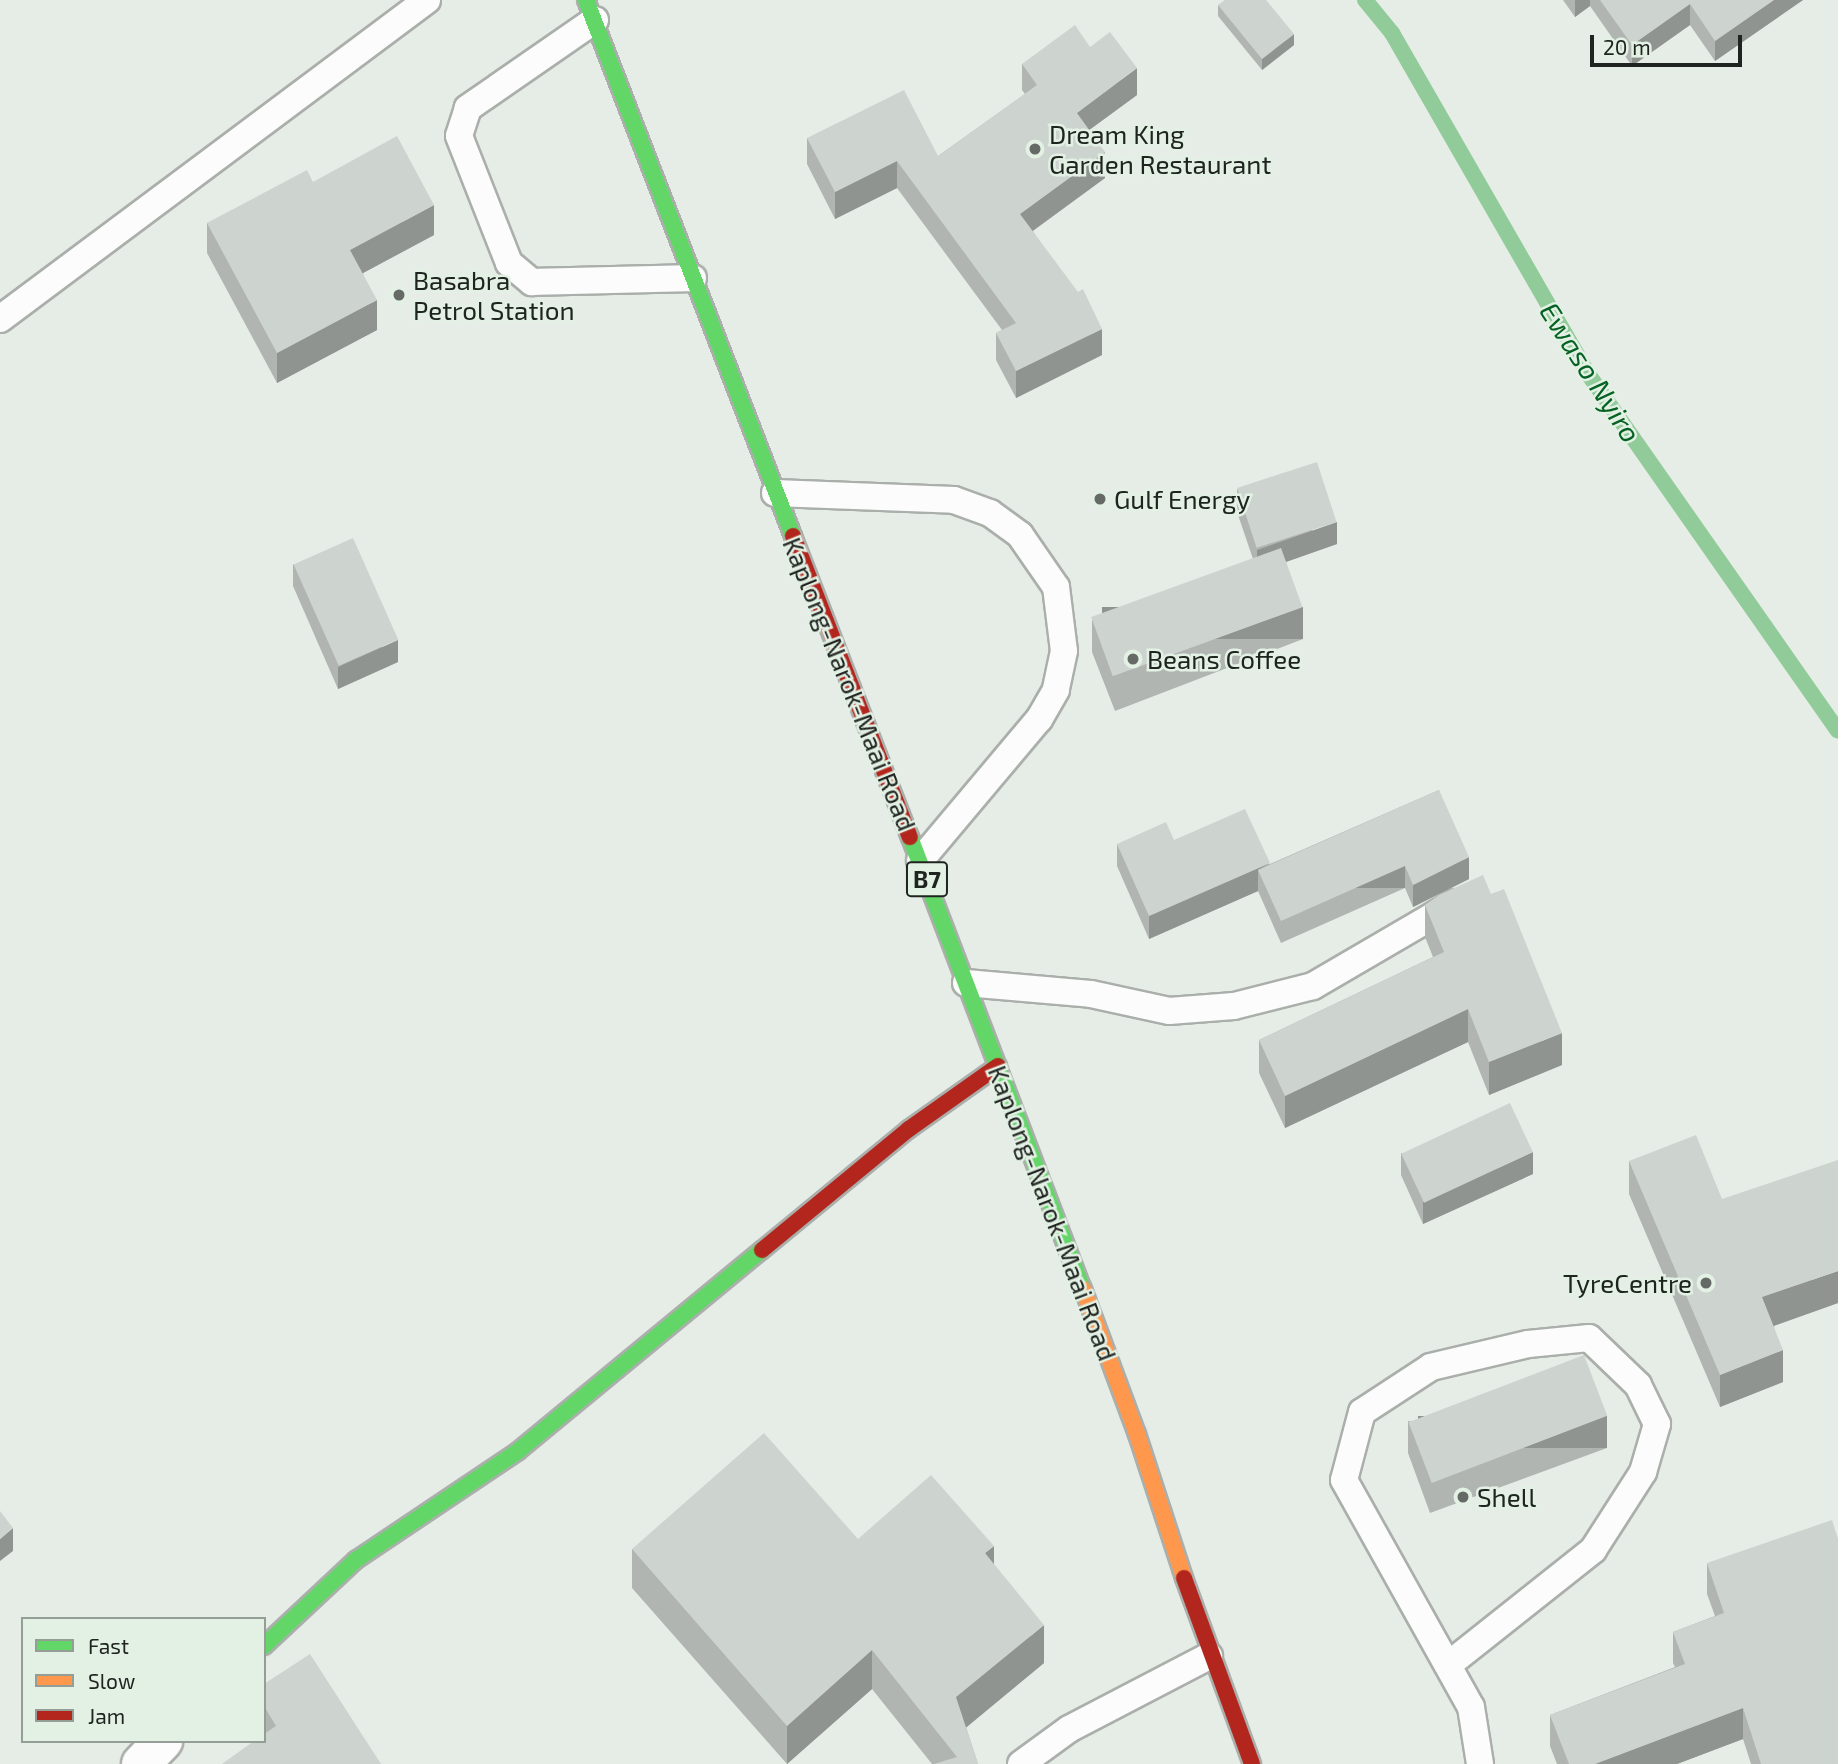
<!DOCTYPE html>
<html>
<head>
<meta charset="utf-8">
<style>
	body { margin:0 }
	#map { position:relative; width:1838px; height:1764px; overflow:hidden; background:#e6ede7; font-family:"Exo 2",sans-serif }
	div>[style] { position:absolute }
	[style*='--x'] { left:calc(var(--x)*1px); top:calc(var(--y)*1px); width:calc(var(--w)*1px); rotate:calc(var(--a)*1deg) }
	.stream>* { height:16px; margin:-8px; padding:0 8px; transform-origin:8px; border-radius:8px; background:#91cb99 }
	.roads { filter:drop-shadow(2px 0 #abafab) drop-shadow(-2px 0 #abafab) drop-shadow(0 2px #abafab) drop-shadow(0 -2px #abafab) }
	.lane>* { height:26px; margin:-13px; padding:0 13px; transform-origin:13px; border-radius:13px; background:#fbfcfb }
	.street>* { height:38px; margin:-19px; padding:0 19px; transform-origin:19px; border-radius:19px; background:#fbfcfb }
	.fast>* { height:16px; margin:-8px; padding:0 8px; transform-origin:8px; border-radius:8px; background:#63d668 }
	.slow>* { height:16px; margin:-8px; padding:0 8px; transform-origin:8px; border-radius:8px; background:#ff974d }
	.jam>* { height:16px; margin:-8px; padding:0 8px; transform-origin:8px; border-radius:8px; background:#b3261e }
	.wall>* { inset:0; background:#b0b5b1 }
	.shaded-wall>* { inset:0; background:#909490; transform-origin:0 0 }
	.building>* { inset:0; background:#cdd3ce; transform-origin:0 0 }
	.dots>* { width:19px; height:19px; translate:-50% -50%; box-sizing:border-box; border:4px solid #e3f0e4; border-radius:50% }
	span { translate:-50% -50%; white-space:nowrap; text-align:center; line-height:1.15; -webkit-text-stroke:5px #e3f0e4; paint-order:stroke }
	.shield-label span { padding:2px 5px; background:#e3f0e4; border:2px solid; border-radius:5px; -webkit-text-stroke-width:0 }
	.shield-label { font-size:24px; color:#202420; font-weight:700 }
	.poi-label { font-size:26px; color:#202420 }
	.left { translate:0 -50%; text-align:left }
	.right { translate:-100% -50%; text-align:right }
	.street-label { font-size:26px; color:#202420 }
	.water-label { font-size:28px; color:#046222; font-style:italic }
	.legend { position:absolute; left:21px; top:1617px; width:245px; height:126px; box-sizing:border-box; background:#e3f0e4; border:2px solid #959e96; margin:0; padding:9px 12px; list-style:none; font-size:21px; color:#202420 }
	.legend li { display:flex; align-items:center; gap:14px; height:35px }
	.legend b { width:35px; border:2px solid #959e96 }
	.scale { position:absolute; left:1590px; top:35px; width:152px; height:32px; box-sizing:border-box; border:4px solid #202420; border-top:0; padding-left:9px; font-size:21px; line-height:24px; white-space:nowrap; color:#202420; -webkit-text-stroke:5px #e3f0e4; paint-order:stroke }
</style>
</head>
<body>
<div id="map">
	<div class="stream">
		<i style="--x:1365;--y:0;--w:43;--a:50.7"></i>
		<i style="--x:1392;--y:33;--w:390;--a:60.1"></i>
		<i style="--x:1586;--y:371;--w:439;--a:55"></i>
	</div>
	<div class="roads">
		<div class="lane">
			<i style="--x:595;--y:20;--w:155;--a:145.3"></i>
			<i style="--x:468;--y:108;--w:29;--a:108"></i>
			<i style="--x:459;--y:136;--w:136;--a:68.5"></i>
			<i style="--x:509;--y:263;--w:30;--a:40"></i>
			<i style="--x:532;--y:282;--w:161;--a:-1.4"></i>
			<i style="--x:0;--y:319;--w:533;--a:-36.76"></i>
			<i style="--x:775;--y:493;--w:179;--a:2.2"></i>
			<i style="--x:954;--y:500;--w:38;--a:20"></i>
			<i style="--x:990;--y:513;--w:37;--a:36"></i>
			<i style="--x:1020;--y:535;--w:63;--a:55.3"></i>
			<i style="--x:1056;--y:587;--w:64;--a:82.9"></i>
			<i style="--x:1064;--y:651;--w:40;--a:102"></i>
			<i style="--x:1056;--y:690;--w:34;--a:120"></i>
			<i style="--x:1039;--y:719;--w:185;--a:130"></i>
			<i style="--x:966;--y:983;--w:125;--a:5"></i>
			<i style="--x:1091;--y:994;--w:80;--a:12.3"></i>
			<i style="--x:1169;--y:1011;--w:65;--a:-4.4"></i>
			<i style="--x:1234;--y:1006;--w:81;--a:-14.2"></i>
			<i style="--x:1313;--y:986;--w:164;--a:-30.3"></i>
			<i style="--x:1448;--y:1665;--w:185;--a:-38.4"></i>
			<i style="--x:1593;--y:1550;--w:93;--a:-57.3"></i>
			<i style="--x:1643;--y:1472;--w:50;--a:-73.7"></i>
			<i style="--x:1657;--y:1424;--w:43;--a:-116"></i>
			<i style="--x:1638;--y:1385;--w:68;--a:-136.2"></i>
			<i style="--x:1589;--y:1338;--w:61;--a:174.4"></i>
			<i style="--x:1528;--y:1344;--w:100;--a:166.7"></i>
			<i style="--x:1431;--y:1367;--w:82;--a:146.9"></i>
			<i style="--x:1362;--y:1412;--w:70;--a:104.8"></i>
			<i style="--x:1344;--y:1480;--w:260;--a:60.8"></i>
			<i style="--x:1471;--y:1707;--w:58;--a:81"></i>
			<i style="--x:1021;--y:1764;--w:59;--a:-36.1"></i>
			<i style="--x:1069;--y:1729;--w:158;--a:-27.5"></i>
		</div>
		<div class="street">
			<i style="--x:141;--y:1764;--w:32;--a:-46"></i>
		</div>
		<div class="fast">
			<i style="--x:586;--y:0;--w:575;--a:68.88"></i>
			<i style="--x:910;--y:837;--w:484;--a:69.1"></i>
			<i style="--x:264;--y:1646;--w:126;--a:-43.1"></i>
			<i style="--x:356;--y:1560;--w:195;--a:-33.9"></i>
			<i style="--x:518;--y:1451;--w:316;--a:-39.5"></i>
		</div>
		<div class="slow">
			<i style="--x:1083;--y:1289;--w:155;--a:69.6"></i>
			<i style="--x:1137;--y:1434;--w:151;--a:71.9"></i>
		</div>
		<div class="jam">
			<i style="--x:793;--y:536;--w:323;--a:68.8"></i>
			<i style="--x:762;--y:1250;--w:190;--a:-39.5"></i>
			<i style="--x:909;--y:1129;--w:109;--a:-35.3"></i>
			<i style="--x:1184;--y:1578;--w:198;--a:69.9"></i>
		</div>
	</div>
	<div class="wall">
		<i style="clip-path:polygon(1563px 0,1803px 0,1715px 61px,1690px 25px,1632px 66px,1590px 6px,1575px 17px)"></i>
		<i style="clip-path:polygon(1218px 5px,1294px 45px,1262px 70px,1218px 16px)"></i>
		<i style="clip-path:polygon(1090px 47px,1137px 95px,1089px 130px,1105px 178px,1033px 231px,1102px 355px,1016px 398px,996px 360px,996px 333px,1002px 330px,897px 188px,835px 219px,807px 164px,807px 138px,938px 156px,1025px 94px,1022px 90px,1022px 64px)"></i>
		<i style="clip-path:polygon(313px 182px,434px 235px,363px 273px,377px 330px,277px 383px,207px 253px,207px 223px)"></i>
		<i style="clip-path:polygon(1237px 489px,1337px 544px,1286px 562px,1303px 639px,1115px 711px,1092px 652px,1092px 620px,1253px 559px,1237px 512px)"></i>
		<i style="clip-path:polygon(293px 564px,398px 662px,338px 689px,293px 586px)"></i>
		<i style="clip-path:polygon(1439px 790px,1469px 879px,1413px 907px,1405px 888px,1281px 943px,1258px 891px,1149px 939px,1117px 866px,1117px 844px,1270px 864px)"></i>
		<i style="clip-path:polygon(1425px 905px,1562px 1065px,1489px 1095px,1468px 1042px,1285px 1128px,1259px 1073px,1259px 1040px,1433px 957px,1425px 937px)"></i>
		<i style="clip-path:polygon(1401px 1153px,1533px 1174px,1423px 1224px,1401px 1175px)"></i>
		<i style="clip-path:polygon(1629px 1161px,1722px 1199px,1838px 1303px,1774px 1326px,1783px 1382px,1720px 1407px,1629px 1194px)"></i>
		<i style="clip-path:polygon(1408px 1421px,1607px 1448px,1430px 1513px,1408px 1453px)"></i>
		<i style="clip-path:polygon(858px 1539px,994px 1564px,1044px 1663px,966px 1727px,978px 1764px,932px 1764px,872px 1689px,787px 1764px,632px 1588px,632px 1549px)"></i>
		<i style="clip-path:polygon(1707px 1563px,1838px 1764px,1751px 1764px,1743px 1739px,1677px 1764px,1557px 1764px,1550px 1746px,1550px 1715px,1675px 1667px,1673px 1663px,1673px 1632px,1715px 1616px,1707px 1594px)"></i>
		<i style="clip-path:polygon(264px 1684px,381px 1764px,265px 1734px)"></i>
	</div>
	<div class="shaded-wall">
		<i style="clip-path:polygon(1575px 0,1590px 0,1590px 6px,1575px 17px)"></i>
		<i style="clip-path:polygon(1774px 0,1803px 0,1715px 61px,1715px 41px)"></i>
		<i style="clip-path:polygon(1690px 4px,1690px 25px,1632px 66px,1632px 45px)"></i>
		<i style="clip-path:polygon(1294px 34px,1294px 45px,1262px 70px,1262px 59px)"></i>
		<i style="clip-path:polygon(1137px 68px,1137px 95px,1077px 139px,1077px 113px)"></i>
		<i style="clip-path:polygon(1105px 152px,1105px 178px,1020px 240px,1020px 214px)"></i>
		<i style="clip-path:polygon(897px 161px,897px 188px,835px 219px,835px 192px)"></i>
		<i style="clip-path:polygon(434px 205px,434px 235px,350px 280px,350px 250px)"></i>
		<i style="clip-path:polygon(377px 300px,377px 330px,277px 383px,277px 353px)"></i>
		<i style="clip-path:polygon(1102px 329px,1102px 355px,1016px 398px,1016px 371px)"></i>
		<i style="clip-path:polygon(1337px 522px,1337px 544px,1257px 572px,1257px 550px)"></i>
		<i style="left:1303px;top:607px;width:32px;height:201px;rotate:90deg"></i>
		<i style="clip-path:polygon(398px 640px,398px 662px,338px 689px,338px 667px)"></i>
		<i style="clip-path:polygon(1469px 857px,1469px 879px,1413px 907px,1413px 885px)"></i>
		<i style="clip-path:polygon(1270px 863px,1258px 870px,1258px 891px,1149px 939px,1149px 916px)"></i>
		<i style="left:1405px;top:866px;width:22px;height:136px;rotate:90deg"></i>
		<i style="clip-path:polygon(1468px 1009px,1468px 1042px,1285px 1128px,1285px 1096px)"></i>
		<i style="clip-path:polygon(1562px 1033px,1562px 1065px,1489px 1095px,1489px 1062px)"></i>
		<i style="clip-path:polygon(1533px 1152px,1533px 1174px,1423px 1224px,1423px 1202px)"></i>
		<i style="clip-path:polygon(1838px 1271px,1838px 1303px,1762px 1330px,1762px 1297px)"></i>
		<i style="clip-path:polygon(1783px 1350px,1783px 1382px,1720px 1407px,1720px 1375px)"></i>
		<i style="left:1607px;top:1416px;width:32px;height:189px;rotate:90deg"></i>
		<i style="clip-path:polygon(13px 1528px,13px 1551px,0 1561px,0 1539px)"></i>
		<i style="clip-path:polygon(994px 1546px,994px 1584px,985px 1553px)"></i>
		<i style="clip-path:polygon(1044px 1625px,1044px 1663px,956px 1736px,956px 1697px)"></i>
		<i style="clip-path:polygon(872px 1650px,872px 1689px,787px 1764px,787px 1726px)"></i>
		<i style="clip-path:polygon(1743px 1708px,1743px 1739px,1677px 1764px,1595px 1764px)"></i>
	</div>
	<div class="building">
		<i style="clip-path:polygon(1225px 0,1266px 0,1294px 34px,1262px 59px,1218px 5px)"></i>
		<i style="clip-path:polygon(1600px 0,1774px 0,1715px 41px,1690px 4px,1632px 45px)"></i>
		<i style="clip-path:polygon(1075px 25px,1090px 47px,1110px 32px,1137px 68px,1077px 113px,1105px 152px,1020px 214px,1078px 292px,1083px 289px,1102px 329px,1016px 371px,996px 333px,1016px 323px,897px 161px,835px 192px,807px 138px,904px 90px,938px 156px,1037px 85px,1022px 64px)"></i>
		<i style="clip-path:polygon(397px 136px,434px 205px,350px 250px,377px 300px,277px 353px,207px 223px,307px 170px,313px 182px)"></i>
		<i style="left:1317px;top:462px;width:63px;height:84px;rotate:72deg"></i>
		<i style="left:353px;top:538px;width:111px;height:65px;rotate:66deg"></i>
		<i style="left:1281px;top:548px;width:63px;height:202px;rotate:70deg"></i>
		<i style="clip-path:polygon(1439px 790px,1469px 857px,1413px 885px,1405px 866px,1281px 921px,1258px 870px)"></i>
		<i style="clip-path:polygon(1245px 809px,1270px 863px,1149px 916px,1117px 844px,1166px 822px,1174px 840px)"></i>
		<i style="clip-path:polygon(1483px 875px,1491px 894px,1504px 889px,1562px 1033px,1489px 1062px,1468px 1009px,1285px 1096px,1259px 1040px,1444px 952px,1425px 905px,1439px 895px)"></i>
		<i style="left:1510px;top:1103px;width:54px;height:120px;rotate:65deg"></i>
		<i style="clip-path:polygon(1696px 1135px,1722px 1199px,1838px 1160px,1838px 1271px,1762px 1297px,1783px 1350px,1720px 1375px,1629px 1161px)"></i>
		<i style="left:1584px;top:1355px;width:65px;height:188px;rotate:69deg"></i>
		<i style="clip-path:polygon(764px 1433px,858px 1539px,931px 1475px,994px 1546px,985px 1553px,1044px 1625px,956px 1697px,978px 1764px,934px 1764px,957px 1757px,872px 1650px,787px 1726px,632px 1549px)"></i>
		<i style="clip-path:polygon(0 1511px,13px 1528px,0 1539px)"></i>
		<i style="clip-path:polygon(1832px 1520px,1838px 1539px,1838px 1764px,1761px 1764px,1743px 1708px,1595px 1764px,1569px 1764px,1550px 1715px,1685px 1664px,1673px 1632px,1724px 1613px,1707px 1563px)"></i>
		<i style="clip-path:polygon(310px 1654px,381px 1764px,222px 1764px,254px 1741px,264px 1741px,264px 1734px,276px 1726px,264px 1706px,264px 1684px)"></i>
	</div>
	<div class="dots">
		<i style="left:1035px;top:149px;background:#656a66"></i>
		<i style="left:399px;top:295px;background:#656a66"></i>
		<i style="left:1100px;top:499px;background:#656a66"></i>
		<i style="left:1133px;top:659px;background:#656a66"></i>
		<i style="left:1706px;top:1283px;background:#656a66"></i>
		<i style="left:1463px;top:1497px;background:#656a66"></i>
	</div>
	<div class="shield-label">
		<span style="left:927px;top:879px">B7</span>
	</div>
	<div class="poi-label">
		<span class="left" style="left:1049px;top:149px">Dream King<br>Garden Restaurant</span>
		<span class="left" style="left:413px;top:295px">Basabra<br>Petrol Station</span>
		<span class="left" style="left:1114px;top:499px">Gulf Energy</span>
		<span class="left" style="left:1147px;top:659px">Beans Coffee</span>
		<span class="right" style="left:1692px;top:1283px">TyreCentre</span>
		<span class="left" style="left:1477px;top:1497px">Shell</span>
	</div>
	<div class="street-label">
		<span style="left:850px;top:684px;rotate:68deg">Kaplong-Narok-Maai Road</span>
		<span style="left:1053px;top:1213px;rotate:69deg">Kaplong-Narok-Maai Road</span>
	</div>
	<div class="water-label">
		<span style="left:1591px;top:372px;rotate:57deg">Ewaso Nyiro</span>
	</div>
	<ul class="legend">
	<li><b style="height:9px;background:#63d668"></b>Fast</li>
	<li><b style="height:9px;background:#ff974d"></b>Slow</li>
	<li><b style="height:9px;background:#b3261e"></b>Jam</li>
	</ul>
	<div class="scale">20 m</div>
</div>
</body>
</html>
